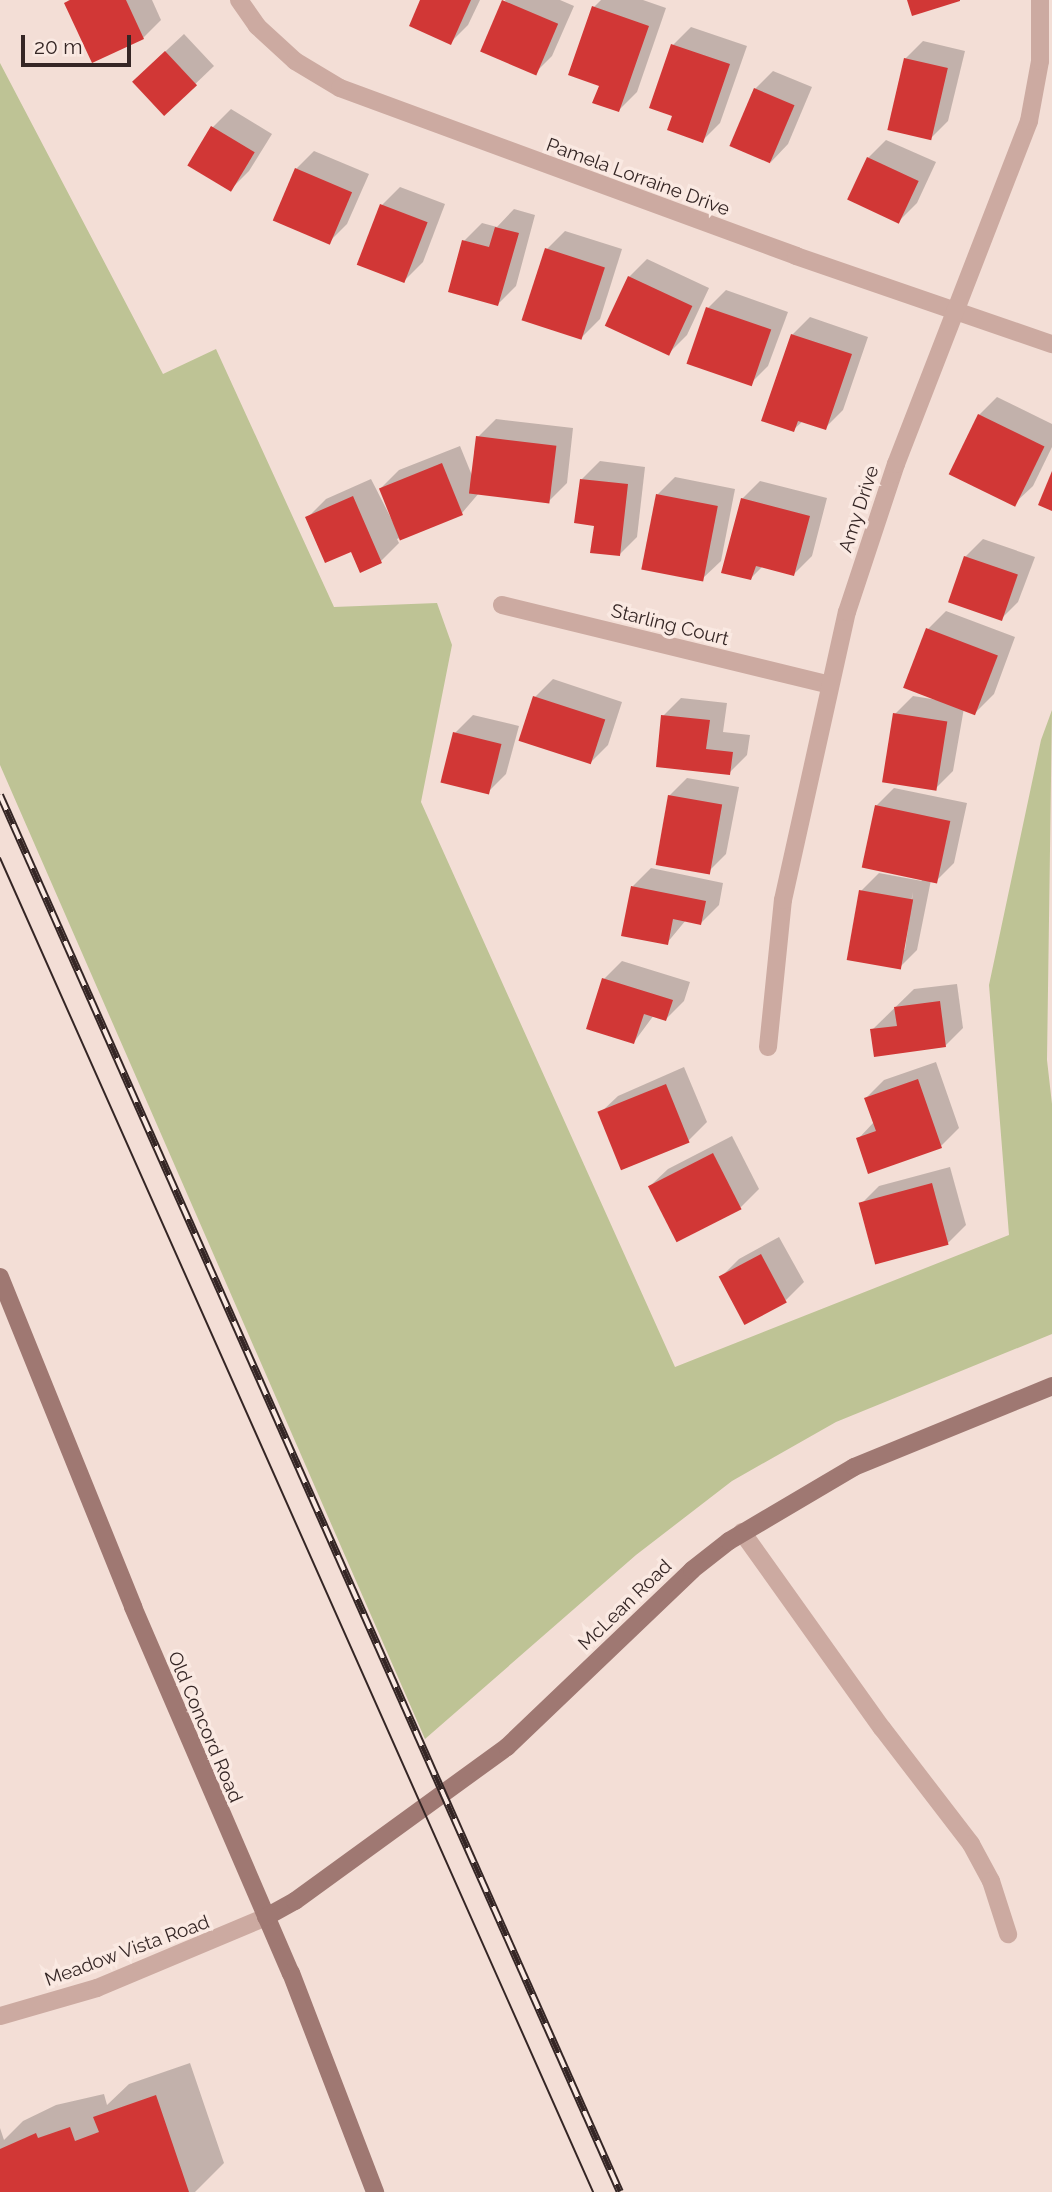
<!DOCTYPE html>
<html>
<head>
<meta charset="utf-8">
<style>
	body { margin:0 }
	#map { position:relative; width:1052px; height:2192px; overflow:hidden; background:#f3ded6; font-family:Raleway,sans-serif }
	div>[style] { position:absolute }
	[style*='--x'] { left:calc(var(--x)*1px); top:calc(var(--y)*1px); width:calc(var(--w)*1px); rotate:calc(var(--a)*1deg) }
	.green>* { inset:0; background:#bec395 }
	.shadow>* { inset:0; background:#0003 }
	.building>* { inset:0; background:#d13736; transform-origin:0 0 }
	.lane>* { height:18px; margin:-9px; padding:0 9px; transform-origin:9px; border-radius:9px; background:#ccaaa1 }
	.street>* { height:18px; margin:-9px; padding:0 9px; transform-origin:9px; border-radius:9px; background:#ccaaa1 }
	.secondary>* { height:18px; margin:-9px; padding:0 9px; transform-origin:9px; border-radius:9px; background:#9f7872 }
	.tram>* { height:2px; margin:-1px; padding:0 1px; transform-origin:1px; border-radius:1px; background:#352625 }
	.rail>* { height:8px; margin-top:-4px; transform-origin:0; background:repeating-linear-gradient(90deg,#fae9e2 0 16px,#352625 0 32px); box-sizing:border-box; border-block:2px solid #352625 }
	span { translate:-50% -50%; white-space:nowrap; text-align:center; line-height:1.15; -webkit-text-stroke:7px #fae9e2; paint-order:stroke }
	.street-label { font-size:19px; color:#352625 }
	.scale { position:absolute; left:21px; top:35px; width:110px; height:32px; box-sizing:border-box; border:4px solid #352625; border-top:0; padding-left:9px; font-size:21px; line-height:24px; white-space:nowrap; color:#352625; -webkit-text-stroke:5px #fae9e2; paint-order:stroke }
</style>
</head>
<body>
<div id="map">
	<div class="green">
		<i style="clip-path:polygon(0 63px,163px 374px,216px 349px,334px 607px,437px 603px,452px 645px,421px 802px,675px 1367px,1009px 1235px,989px 985px,1041px 740px,1052px 710px,1047px 1060px,1052px 1104px,1052px 1334px,836px 1422px,732px 1481px,636px 1555px,425px 1739px,0 765px)"></i>
	</div>
	<div class="shadow">
		<i style="clip-path:polygon(69px 0,152px 0,161px 20px,143px 38px,66px 3px)"></i>
		<i style="clip-path:polygon(422px 0,480px 0,468px 25px,450px 43px)"></i>
		<i style="clip-path:polygon(505px 0,560px 0,574px 6px,552px 56px,534px 74px)"></i>
		<i style="clip-path:polygon(601px 0,643px 0,666px 8px,637px 92px,619px 110px,601px 85px,594px 7px)"></i>
		<i style="clip-path:polygon(691px 27px,747px 46px,720px 123px,702px 141px,674px 115px,673px 45px)"></i>
		<i style="clip-path:polygon(184px 34px,214px 66px,164px 114px,152px 64px)"></i>
		<i style="clip-path:polygon(923px 41px,965px 51px,948px 121px,930px 139px,905px 59px)"></i>
		<i style="clip-path:polygon(773px 71px,812px 87px,788px 144px,771px 162px,755px 89px)"></i>
		<i style="clip-path:polygon(231px 109px,272px 134px,249px 171px,231px 189px,189px 164px,213px 127px)"></i>
		<i style="clip-path:polygon(886px 140px,936px 162px,917px 203px,899px 221px,868px 158px)"></i>
		<i style="clip-path:polygon(314px 151px,369px 174px,347px 224px,329px 242px,296px 169px)"></i>
		<i style="clip-path:polygon(400px 187px,445px 204px,423px 262px,405px 280px,382px 205px)"></i>
		<i style="clip-path:polygon(514px 209px,535px 215px,516px 286px,498px 304px,464px 241px,482px 223px,497px 227px)"></i>
		<i style="clip-path:polygon(565px 231px,622px 249px,600px 319px,582px 337px,547px 249px)"></i>
		<i style="clip-path:polygon(647px 259px,709px 288px,687px 335px,669px 353px,629px 277px)"></i>
		<i style="clip-path:polygon(726px 290px,788px 312px,768px 366px,750px 384px,708px 308px)"></i>
		<i style="clip-path:polygon(810px 317px,868px 337px,843px 410px,825px 428px,803px 421px,793px 430px,792px 335px)"></i>
		<i style="clip-path:polygon(997px 397px,1052px 424px,1052px 447px,1033px 486px,1015px 503px,979px 415px)"></i>
		<i style="clip-path:polygon(496px 419px,573px 428px,567px 483px,549px 501px,479px 493px,462px 513px,397px 539px,399px 543px,381px 561px,361px 570px,352px 550px,308px 517px,326px 499px,371px 479px,395px 526px,381px 488px,399px 470px,460px 446px,473px 478px,478px 437px)"></i>
		<i style="clip-path:polygon(600px 461px,645px 467px,637px 537px,619px 555px,596px 524px,582px 479px)"></i>
		<i style="clip-path:polygon(675px 477px,735px 489px,721px 561px,702px 579px,657px 495px)"></i>
		<i style="clip-path:polygon(760px 481px,827px 498px,812px 556px,794px 574px,763px 566px,751px 578px,742px 499px)"></i>
		<i style="clip-path:polygon(983px 539px,1035px 557px,1018px 602px,1000px 620px,965px 557px)"></i>
		<i style="clip-path:polygon(946px 611px,1015px 637px,994px 694px,976px 712px,964px 708px,953px 771px,935px 789px,895px 714px,913px 696px,938px 700px,928px 629px)"></i>
		<i style="clip-path:polygon(553px 679px,622px 702px,608px 745px,590px 763px,535px 697px)"></i>
		<i style="clip-path:polygon(681px 698px,727px 703px,723px 732px,750px 735px,747px 755px,729px 773px,663px 716px)"></i>
		<i style="clip-path:polygon(473px 715px,519px 726px,506px 774px,488px 792px,455px 733px)"></i>
		<i style="clip-path:polygon(687px 778px,739px 787px,726px 854px,708px 872px,669px 796px)"></i>
		<i style="clip-path:polygon(evenodd,894px 788px,967px 803px,954px 863px,936px 881px,931px 880px,917px 950px,899px 968px,861px 891px,879px 873px,922px 881px,876px 806px,894px 788px,913px 892px,905px 950px,902px 950px,913px 892px)"></i>
		<i style="clip-path:polygon(651px 868px,723px 883px,719px 905px,701px 923px,686px 920px,667px 943px,633px 886px)"></i>
		<i style="clip-path:polygon(622px 961px,690px 982px,684px 1001px,666px 1019px,654px 1015px,634px 1042px,604px 979px)"></i>
		<i style="clip-path:polygon(957px 984px,963px 1028px,945px 1046px,872px 1030px,914px 989px)"></i>
		<i style="clip-path:polygon(936px 1062px,959px 1128px,941px 1146px,858px 1139px,874px 1122px,866px 1098px,884px 1080px)"></i>
		<i style="clip-path:polygon(684px 1067px,707px 1122px,689px 1140px,623px 1169px,600px 1113px,618px 1096px)"></i>
		<i style="clip-path:polygon(732px 1136px,759px 1189px,741px 1207px,650px 1186px,668px 1169px)"></i>
		<i style="clip-path:polygon(950px 1167px,966px 1225px,948px 1243px,861px 1204px,879px 1186px)"></i>
		<i style="clip-path:polygon(779px 1237px,804px 1282px,786px 1300px,721px 1277px,739px 1259px)"></i>
		<i style="clip-path:polygon(190px 2063px,224px 2163px,195px 2192px,0 2192px,0 2128px,4px 2140px,23px 2121px,56px 2105px,104px 2094px,107px 2105px,129px 2084px)"></i>
	</div>
	<div class="building">
		<i style="clip-path:polygon(70px 0,126px 0,144px 39px,92px 63px,64px 3px)"></i>
		<i style="clip-path:polygon(420px 0,471px 0,451px 45px,409px 26px)"></i>
		<i style="left:502px;top:0;width:61px;height:56px;rotate:23deg"></i>
		<i style="clip-path:polygon(907px 0,960px 0,960px 1px,912px 16px)"></i>
		<i style="clip-path:polygon(592px 6px,649px 26px,619px 112px,592px 103px,599px 86px,568px 75px)"></i>
		<i style="clip-path:polygon(671px 44px,730px 64px,703px 143px,667px 130px,672px 116px,649px 108px)"></i>
		<i style="left:165px;top:51px;width:47px;height:45px;rotate:47deg"></i>
		<i style="left:904px;top:58px;width:45px;height:74px;rotate:13deg"></i>
		<i style="left:754px;top:88px;width:44px;height:63px;rotate:23deg"></i>
		<i style="left:211px;top:126px;width:51px;height:46px;rotate:31deg"></i>
		<i style="left:867px;top:157px;width:57px;height:47px;rotate:25deg"></i>
		<i style="left:295px;top:168px;width:62px;height:57px;rotate:23deg"></i>
		<i style="left:380px;top:204px;width:51px;height:65px;rotate:21deg"></i>
		<i style="clip-path:polygon(495px 227px,519px 233px,498px 306px,448px 292px,462px 240px,489px 247px)"></i>
		<i style="left:545px;top:248px;width:63px;height:76px;rotate:18deg"></i>
		<i style="left:628px;top:276px;width:71px;height:55px;rotate:25deg"></i>
		<i style="left:706px;top:307px;width:69px;height:60px;rotate:19deg"></i>
		<i style="clip-path:polygon(791px 334px,852px 354px,826px 430px,798px 421px,794px 432px,761px 421px)"></i>
		<i style="left:978px;top:414px;width:74px;height:67px;rotate:26deg"></i>
		<i style="left:476px;top:436px;width:81px;height:58px;rotate:7deg"></i>
		<i style="left:442px;top:463px;width:56px;height:68px;rotate:68deg"></i>
		<i style="clip-path:polygon(1052px 471px,1052px 511px,1038px 505px)"></i>
		<i style="clip-path:polygon(580px 479px,628px 484px,620px 556px,590px 553px,594px 526px,574px 523px)"></i>
		<i style="left:656px;top:494px;width:63px;height:77px;rotate:11deg"></i>
		<i style="clip-path:polygon(353px 496px,382px 563px,360px 573px,351px 552px,325px 563px,305px 517px)"></i>
		<i style="clip-path:polygon(741px 498px,810px 516px,794px 576px,756px 566px,751px 580px,721px 573px)"></i>
		<i style="left:964px;top:556px;width:57px;height:49px;rotate:19deg"></i>
		<i style="left:926px;top:628px;width:77px;height:64px;rotate:21deg"></i>
		<i style="left:533px;top:696px;width:76px;height:47px;rotate:18deg"></i>
		<i style="left:893px;top:713px;width:55px;height:70px;rotate:9deg"></i>
		<i style="clip-path:polygon(661px 715px,710px 720px,706px 749px,733px 752px,730px 775px,656px 767px)"></i>
		<i style="left:453px;top:732px;width:50px;height:52px;rotate:14deg"></i>
		<i style="left:668px;top:795px;width:55px;height:71px;rotate:10deg"></i>
		<i style="left:875px;top:805px;width:77px;height:64px;rotate:12deg"></i>
		<i style="clip-path:polygon(631px 886px,706px 901px,701px 925px,673px 919px,668px 945px,621px 936px)"></i>
		<i style="left:859px;top:890px;width:55px;height:71px;rotate:10deg"></i>
		<i style="clip-path:polygon(602px 978px,673px 1000px,666px 1021px,644px 1014px,634px 1044px,586px 1029px)"></i>
		<i style="clip-path:polygon(940px 1001px,946px 1047px,874px 1057px,870px 1029px,897px 1026px,894px 1007px)"></i>
		<i style="clip-path:polygon(918px 1079px,942px 1148px,868px 1174px,856px 1138px,876px 1131px,864px 1098px)"></i>
		<i style="left:666px;top:1084px;width:63px;height:74px;rotate:68deg"></i>
		<i style="left:713px;top:1153px;width:63px;height:73px;rotate:63deg"></i>
		<i style="left:932px;top:1183px;width:64px;height:76px;rotate:75deg"></i>
		<i style="left:761px;top:1254px;width:55px;height:48px;rotate:62deg"></i>
		<i style="clip-path:polygon(156px 2095px,189px 2192px,0 2192px,0 2149px,36px 2133px,38px 2138px,70px 2127px,75px 2141px,99px 2132px,93px 2117px)"></i>
	</div>
	<div class="lane">
		<i style="--x:742;--y:1532;--w:241;--a:54.5"></i>
		<i style="--x:882;--y:1728;--w:146;--a:52.5"></i>
		<i style="--x:971;--y:1844;--w:42;--a:61.6"></i>
		<i style="--x:991;--y:1881;--w:56;--a:72.2"></i>
	</div>
	<div class="street">
		<i style="--x:239;--y:0;--w:32;--a:55"></i>
		<i style="--x:257;--y:26;--w:52;--a:42.6"></i>
		<i style="--x:295;--y:61;--w:52;--a:31"></i>
		<i style="--x:340;--y:88;--w:486;--a:20.2"></i>
		<i style="--x:796;--y:256;--w:271;--a:19"></i>
		<i style="--x:502;--y:605;--w:337;--a:13.7"></i>
		<i style="--x:768;--y:1047;--w:148;--a:-84.2"></i>
		<i style="--x:783;--y:900;--w:295;--a:-77.5"></i>
		<i style="--x:847;--y:612;--w:156;--a:-71.7"></i>
		<i style="--x:896;--y:464;--w:368;--a:-68.8"></i>
		<i style="--x:1029;--y:121;--w:61;--a:-79.6"></i>
		<i style="--x:1040;--y:61;--w:61;--a:-90"></i>
		<i style="--x:0;--y:2016;--w:101;--a:-16.1"></i>
		<i style="--x:97;--y:1988;--w:183;--a:-22.8"></i>
	</div>
	<div class="secondary">
		<i style="--x:0;--y:1277;--w:356;--a:68"></i>
		<i style="--x:133;--y:1607;--w:399;--a:66.7"></i>
		<i style="--x:291;--y:1973;--w:235;--a:69"></i>
		<i style="--x:266;--y:1917;--w:33;--a:-29"></i>
		<i style="--x:295;--y:1901;--w:262;--a:-36"></i>
		<i style="--x:507;--y:1747;--w:256;--a:-43.7"></i>
		<i style="--x:692;--y:1570;--w:47;--a:-38.1"></i>
		<i style="--x:729;--y:1541;--w:145;--a:-30.6"></i>
		<i style="--x:854;--y:1467;--w:214;--a:-22.2"></i>
	</div>
	<div class="tram">
		<i style="--x:0;--y:858;--w:1460;--a:66.03"></i>
	</div>
	<div class="rail">
		<i style="--x:0;--y:795;--w:1528;--a:66.07"></i>
	</div>
	<div class="street-label">
		<span style="left:638px;top:177px;rotate:20deg">Pamela Lorraine Drive</span>
		<span style="left:859px;top:509px;rotate:-72deg">Amy Drive</span>
		<span style="left:670px;top:625px;rotate:14deg">Starling Court</span>
		<span style="left:625px;top:1605px;rotate:-44deg">McLean Road</span>
		<span style="left:205px;top:1727px;rotate:67deg">Old Concord Road</span>
		<span style="left:127px;top:1951px;rotate:-20deg">Meadow Vista Road</span>
	</div>
	<div class="scale">20 m</div>
</div>
</body>
</html>
